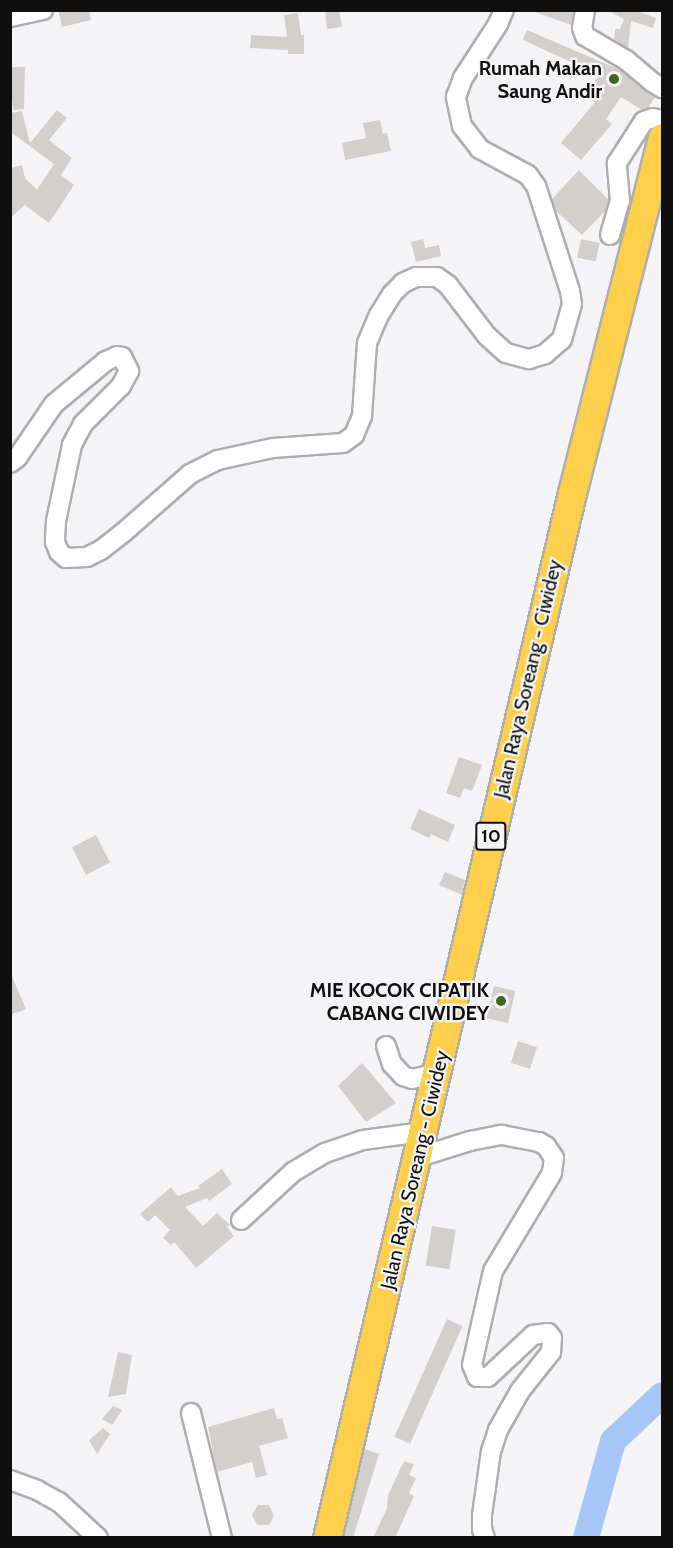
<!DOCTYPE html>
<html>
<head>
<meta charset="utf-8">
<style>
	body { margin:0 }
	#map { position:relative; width:673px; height:1548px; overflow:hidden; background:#f4f4f7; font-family:Cabin,sans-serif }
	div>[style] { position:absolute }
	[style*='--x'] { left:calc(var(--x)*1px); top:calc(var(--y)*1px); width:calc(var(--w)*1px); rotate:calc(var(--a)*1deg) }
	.river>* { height:26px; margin:-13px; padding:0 13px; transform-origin:13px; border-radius:13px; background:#a6c6f8 }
	.building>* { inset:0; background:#d3cfcd; transform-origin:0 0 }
	.roads { filter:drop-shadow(2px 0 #aeadb0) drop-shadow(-2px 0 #aeadb0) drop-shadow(0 2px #aeadb0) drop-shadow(0 -2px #aeadb0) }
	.minor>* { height:18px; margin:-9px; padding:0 9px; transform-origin:9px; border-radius:9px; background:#fff }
	.highway>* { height:27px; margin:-13.5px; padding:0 13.5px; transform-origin:13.5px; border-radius:13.5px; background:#fecf4a }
	.dots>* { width:16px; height:16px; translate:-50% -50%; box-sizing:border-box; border:3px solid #f4f4f7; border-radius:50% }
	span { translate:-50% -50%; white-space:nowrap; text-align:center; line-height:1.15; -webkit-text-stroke:4.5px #f4f4f7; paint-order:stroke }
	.shield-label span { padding:2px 4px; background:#f4f4f7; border:2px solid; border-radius:4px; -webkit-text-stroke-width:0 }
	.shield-label { font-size:18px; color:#0f0f10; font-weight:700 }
	.poi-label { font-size:20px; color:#0f0f10; font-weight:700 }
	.right { translate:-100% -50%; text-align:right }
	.street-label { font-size:20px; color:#0f0f10 }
	.frame { position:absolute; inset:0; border:12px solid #0f0f10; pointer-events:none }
</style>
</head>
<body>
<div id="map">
	<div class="river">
		<i style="--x:586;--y:1538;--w:101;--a:-74.4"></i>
		<i style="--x:613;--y:1441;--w:67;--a:-43.2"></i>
	</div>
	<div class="building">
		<i style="clip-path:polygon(58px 10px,89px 10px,91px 20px,62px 27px)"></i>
		<i style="clip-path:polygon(325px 10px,339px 10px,342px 27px,327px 29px)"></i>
		<i style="clip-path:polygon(535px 10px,574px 10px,571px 25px,535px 12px)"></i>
		<i style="clip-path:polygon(606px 10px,634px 10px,656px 18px,653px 28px,631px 21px,628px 48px,614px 40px,615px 29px,620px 29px,624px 19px)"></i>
		<i style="clip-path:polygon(298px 13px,301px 35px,304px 35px,304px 54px,288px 54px,288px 50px,250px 48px,251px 35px,287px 37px,284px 15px)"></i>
		<i style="clip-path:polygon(527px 30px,618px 69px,655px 97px,648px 108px,642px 110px,621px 97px,606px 119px,612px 124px,581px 160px,561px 143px,595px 102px,585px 96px,599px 75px,523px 40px)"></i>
		<i style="clip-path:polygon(10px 67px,25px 67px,24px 109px,13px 110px)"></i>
		<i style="clip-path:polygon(57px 110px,67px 118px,49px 140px,72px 158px,61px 175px,74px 185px,49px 223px,25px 205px,10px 218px,10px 168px,22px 165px,25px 178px,37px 190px,54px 164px,12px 133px,10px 113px,22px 111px,30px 143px)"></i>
		<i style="clip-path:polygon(380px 120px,383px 134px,387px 133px,391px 151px,345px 160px,342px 143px,366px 138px,363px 123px)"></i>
		<i style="clip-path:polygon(579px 170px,609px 200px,606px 210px,582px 235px,556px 211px,552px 199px)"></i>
		<i style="clip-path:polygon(423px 239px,425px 248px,439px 245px,441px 256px,416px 262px,411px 242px)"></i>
		<i style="left:581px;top:239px;width:19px;height:19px;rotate:12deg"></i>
		<i style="clip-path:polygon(459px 757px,482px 765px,472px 791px,464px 788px,460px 798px,446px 793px)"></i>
		<i style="clip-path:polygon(419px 809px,455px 825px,448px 842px,431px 834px,429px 838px,410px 829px)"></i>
		<i style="left:96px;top:835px;width:31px;height:27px;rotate:63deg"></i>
		<i style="clip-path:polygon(445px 872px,465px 880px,462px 895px,439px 885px)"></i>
		<i style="clip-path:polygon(10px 972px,26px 1009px,10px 1015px)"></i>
		<i style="left:494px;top:986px;width:22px;height:33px;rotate:13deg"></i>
		<i style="left:518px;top:1041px;width:20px;height:23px;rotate:18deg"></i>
		<i style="clip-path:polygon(362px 1063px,396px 1103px,366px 1122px,338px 1086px)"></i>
		<i style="clip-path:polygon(222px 1169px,232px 1184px,209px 1201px,207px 1198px,185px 1207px,203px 1226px,217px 1213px,230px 1225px,227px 1227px,234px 1236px,196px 1268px,174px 1242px,171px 1245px,163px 1238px,170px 1230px,155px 1215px,148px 1222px,140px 1214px,171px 1187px,178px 1196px,200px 1188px,198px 1186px)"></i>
		<i style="left:432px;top:1226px;width:24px;height:40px;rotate:9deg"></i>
		<i style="left:447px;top:1319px;width:17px;height:129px;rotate:24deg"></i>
		<i style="clip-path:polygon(118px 1352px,132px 1355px,126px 1394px,108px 1397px)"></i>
		<i style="clip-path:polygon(113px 1406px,122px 1410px,112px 1425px,102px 1419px)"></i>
		<i style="clip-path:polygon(274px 1408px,277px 1419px,282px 1418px,288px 1438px,259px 1446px,267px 1475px,256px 1478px,252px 1462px,217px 1472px,208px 1427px)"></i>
		<i style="clip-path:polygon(103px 1428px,110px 1434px,97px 1454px,89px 1440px)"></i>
		<i style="clip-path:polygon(364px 1449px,379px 1454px,353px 1538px,344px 1535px)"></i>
		<i style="clip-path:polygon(404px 1461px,414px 1464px,409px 1475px,416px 1478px,409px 1493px,414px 1496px,395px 1538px,373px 1538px,387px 1508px,388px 1495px)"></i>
		<i style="clip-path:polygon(258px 1505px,269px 1505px,274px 1516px,269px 1525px,257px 1525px,252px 1515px)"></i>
	</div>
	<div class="roads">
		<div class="minor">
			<i style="--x:585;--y:10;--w:18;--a:99"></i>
			<i style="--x:582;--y:28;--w:9;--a:69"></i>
			<i style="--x:585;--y:36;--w:48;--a:30.3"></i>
			<i style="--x:626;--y:60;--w:34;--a:40"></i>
			<i style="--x:652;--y:82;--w:12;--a:31"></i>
			<i style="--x:10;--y:17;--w:34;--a:-12"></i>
			<i style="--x:610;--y:235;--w:35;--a:-74"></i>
			<i style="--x:620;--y:201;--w:38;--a:-95"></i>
			<i style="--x:617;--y:163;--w:50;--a:-57.3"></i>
			<i style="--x:644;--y:121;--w:9;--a:-18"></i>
			<i style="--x:653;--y:118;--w:9;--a:13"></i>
			<i style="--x:10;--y:463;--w:9;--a:-36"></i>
			<i style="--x:17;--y:458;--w:65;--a:-55.6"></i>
			<i style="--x:54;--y:404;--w:67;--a:-39.6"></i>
			<i style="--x:106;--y:361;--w:12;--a:-24"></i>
			<i style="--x:117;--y:356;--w:5;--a:11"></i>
			<i style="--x:122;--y:357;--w:16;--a:63"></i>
			<i style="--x:129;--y:371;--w:17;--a:118"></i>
			<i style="--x:121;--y:386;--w:54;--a:135"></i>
			<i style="--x:83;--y:424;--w:24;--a:118"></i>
			<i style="--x:72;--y:445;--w:78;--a:101.9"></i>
			<i style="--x:56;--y:521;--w:21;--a:93"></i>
			<i style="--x:55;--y:542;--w:11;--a:68"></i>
			<i style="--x:59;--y:552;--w:9;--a:41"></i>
			<i style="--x:66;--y:558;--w:21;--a:-3"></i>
			<i style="--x:87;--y:557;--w:16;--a:-27"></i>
			<i style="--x:101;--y:550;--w:29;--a:-38"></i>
			<i style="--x:124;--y:532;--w:88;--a:-41.3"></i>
			<i style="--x:190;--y:474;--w:31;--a:-27"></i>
			<i style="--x:218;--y:460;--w:56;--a:-12.3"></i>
			<i style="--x:273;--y:448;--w:70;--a:-4.1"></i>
			<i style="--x:343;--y:443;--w:14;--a:-36"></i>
			<i style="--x:354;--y:435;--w:21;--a:-67"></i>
			<i style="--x:362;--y:416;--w:73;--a:-86.1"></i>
			<i style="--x:367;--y:343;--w:30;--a:-67"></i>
			<i style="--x:379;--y:315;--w:25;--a:-58"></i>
			<i style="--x:392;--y:294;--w:16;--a:-45"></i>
			<i style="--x:403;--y:283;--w:14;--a:-25"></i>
			<i style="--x:416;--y:277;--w:21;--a:0"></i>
			<i style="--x:437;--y:277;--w:14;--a:36"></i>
			<i style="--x:448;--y:285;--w:64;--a:52.6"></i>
			<i style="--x:487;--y:336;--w:25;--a:42"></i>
			<i style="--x:506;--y:353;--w:24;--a:15"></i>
			<i style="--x:529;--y:359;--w:17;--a:-17"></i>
			<i style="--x:545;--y:354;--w:23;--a:-41"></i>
			<i style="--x:562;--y:339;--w:36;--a:-74"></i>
			<i style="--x:572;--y:304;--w:13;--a:-99"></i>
			<i style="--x:570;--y:291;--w:110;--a:-107.9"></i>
			<i style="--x:536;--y:186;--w:14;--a:-126"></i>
			<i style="--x:528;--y:175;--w:55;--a:-151.6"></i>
			<i style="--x:480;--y:149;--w:29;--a:-128"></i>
			<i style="--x:462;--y:126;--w:30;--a:-102"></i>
			<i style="--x:456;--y:97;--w:20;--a:-70"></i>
			<i style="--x:463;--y:78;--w:64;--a:-57.1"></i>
			<i style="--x:498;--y:24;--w:15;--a:-67"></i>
			<i style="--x:386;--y:1046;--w:19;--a:72"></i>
			<i style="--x:392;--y:1064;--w:16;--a:47"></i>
			<i style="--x:403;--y:1076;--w:9;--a:18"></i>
			<i style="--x:412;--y:1079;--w:26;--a:-13"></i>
			<i style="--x:416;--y:1158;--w:57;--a:-17.5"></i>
			<i style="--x:470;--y:1141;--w:33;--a:-11"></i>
			<i style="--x:502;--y:1135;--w:38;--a:11"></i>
			<i style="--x:539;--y:1142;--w:8;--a:30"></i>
			<i style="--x:546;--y:1146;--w:14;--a:56"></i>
			<i style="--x:554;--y:1158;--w:15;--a:98"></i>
			<i style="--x:552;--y:1173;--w:114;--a:121"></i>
			<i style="--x:493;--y:1271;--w:96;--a:102.6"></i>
			<i style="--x:472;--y:1365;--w:13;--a:67"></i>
			<i style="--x:477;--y:1377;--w:11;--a:0"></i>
			<i style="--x:488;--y:1377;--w:62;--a:-43"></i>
			<i style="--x:533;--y:1335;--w:15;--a:-8"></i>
			<i style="--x:548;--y:1333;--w:6;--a:51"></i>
			<i style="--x:552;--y:1338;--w:14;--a:94"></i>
			<i style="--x:551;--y:1352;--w:50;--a:128.5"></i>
			<i style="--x:520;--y:1391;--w:45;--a:119.4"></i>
			<i style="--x:498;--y:1430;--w:22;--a:108"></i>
			<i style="--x:491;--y:1451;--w:65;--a:98"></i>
			<i style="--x:482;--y:1515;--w:14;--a:90"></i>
			<i style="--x:482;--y:1529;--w:9;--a:72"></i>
			<i style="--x:241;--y:1220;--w:71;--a:-42.7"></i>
			<i style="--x:293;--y:1172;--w:37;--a:-31"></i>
			<i style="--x:325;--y:1153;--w:40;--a:-18.9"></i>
			<i style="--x:363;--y:1140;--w:61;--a:-7.6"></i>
			<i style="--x:191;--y:1413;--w:129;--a:76.1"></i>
			<i style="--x:10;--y:1480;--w:29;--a:20"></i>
			<i style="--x:37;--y:1490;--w:25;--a:29"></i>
			<i style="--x:59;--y:1502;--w:53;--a:42.7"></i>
		</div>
		<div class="highway">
			<i style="--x:327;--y:1538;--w:1073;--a:-76.81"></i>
			<i style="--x:572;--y:493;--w:367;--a:-75.8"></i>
		</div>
	</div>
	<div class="dots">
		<i style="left:614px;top:79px;background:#43661e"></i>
		<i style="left:501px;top:1001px;background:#43661e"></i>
	</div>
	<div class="shield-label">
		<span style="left:491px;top:836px">10</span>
	</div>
	<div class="poi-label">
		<span class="right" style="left:602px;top:80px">Rumah Makan<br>Saung Andir</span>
		<span class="right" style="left:489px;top:1002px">MIE KOCOK CIPATIK<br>CABANG CIWIDEY</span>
	</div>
	<div class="street-label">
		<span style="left:528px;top:679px;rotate:-77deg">Jalan Raya Soreang - Ciwidey</span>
		<span style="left:415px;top:1170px;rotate:-77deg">Jalan Raya Soreang - Ciwidey</span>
	</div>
	<div class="frame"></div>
</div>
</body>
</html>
